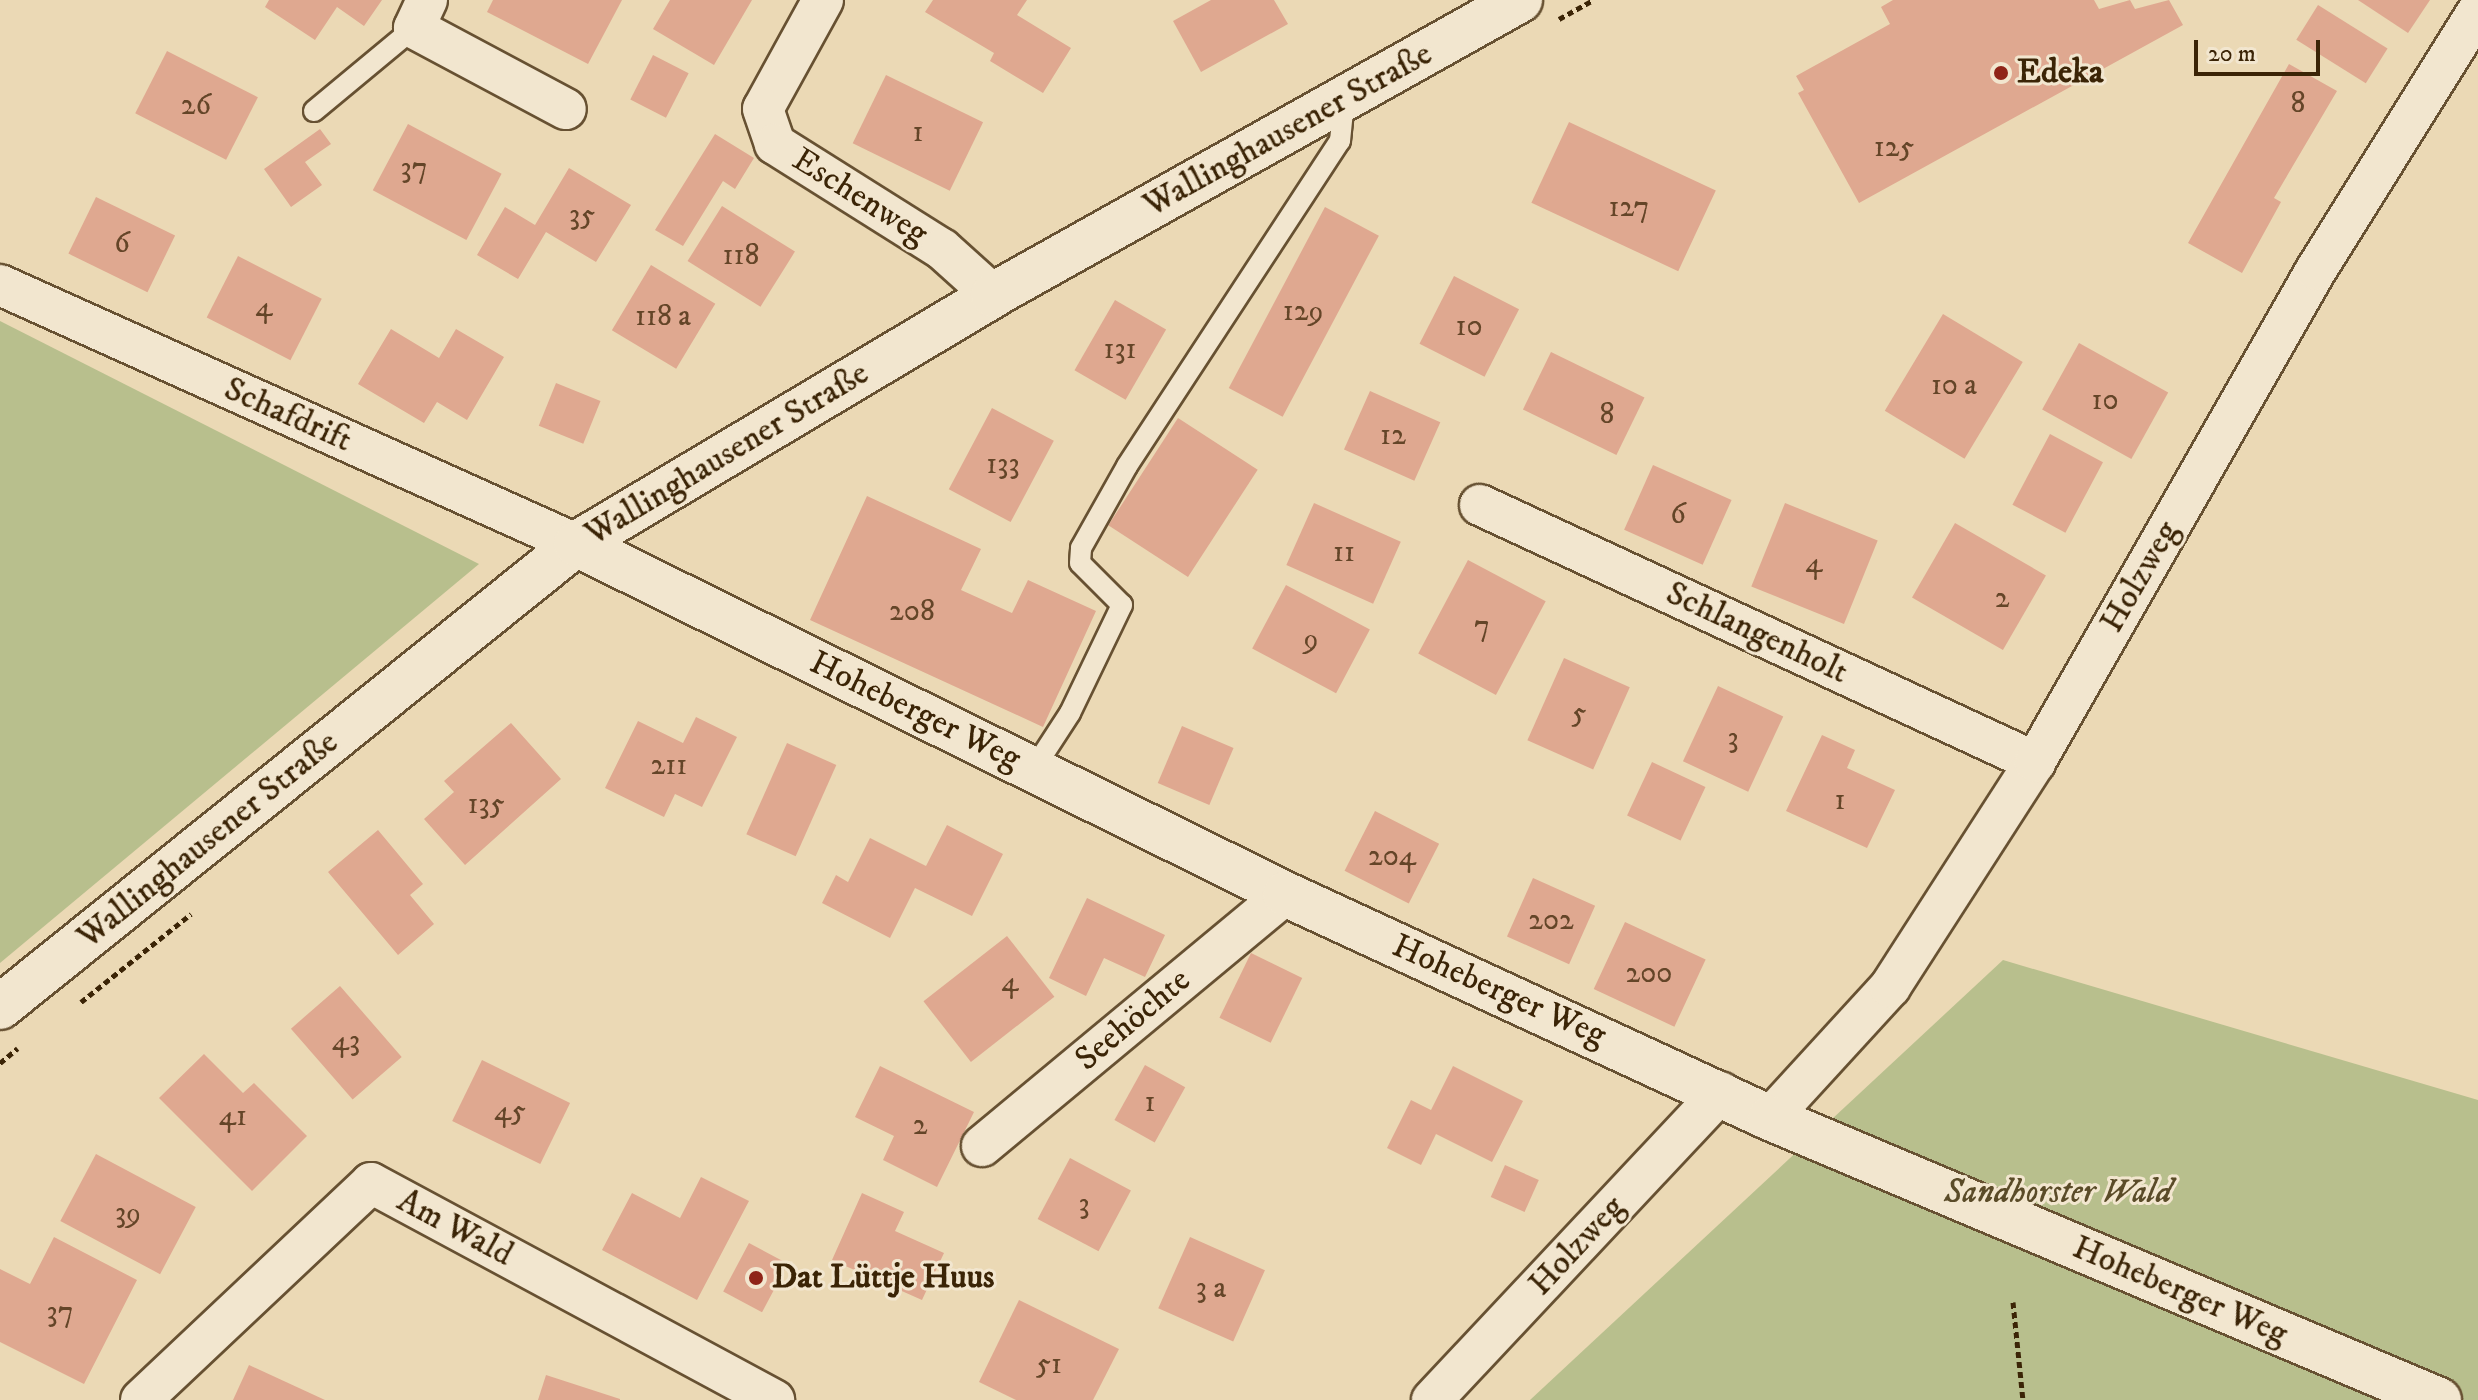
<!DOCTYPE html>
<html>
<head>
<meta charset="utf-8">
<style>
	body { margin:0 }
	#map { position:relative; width:2478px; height:1400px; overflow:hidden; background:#ebd9b5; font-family:"IM FELL DW Pica",serif }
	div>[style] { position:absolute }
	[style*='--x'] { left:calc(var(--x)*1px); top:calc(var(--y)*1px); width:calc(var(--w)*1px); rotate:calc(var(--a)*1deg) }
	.green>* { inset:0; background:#b8bf8d }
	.building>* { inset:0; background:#dfa890; transform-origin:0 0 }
	.path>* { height:5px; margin-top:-2.5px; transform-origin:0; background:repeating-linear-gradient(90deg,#3b2406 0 6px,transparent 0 10px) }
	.roads { filter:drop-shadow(2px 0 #675132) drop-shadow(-2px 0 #675132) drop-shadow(0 2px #675132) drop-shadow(0 -2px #675132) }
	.service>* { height:20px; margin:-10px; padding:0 10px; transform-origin:10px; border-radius:10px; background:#f2e6cf }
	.minor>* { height:40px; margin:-20px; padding:0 20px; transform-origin:20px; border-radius:20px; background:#f2e6cf }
	.tertiary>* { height:44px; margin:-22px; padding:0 22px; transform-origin:22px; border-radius:22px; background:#f2e6cf }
	.dots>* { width:22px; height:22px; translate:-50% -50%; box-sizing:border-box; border:4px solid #f2e6cf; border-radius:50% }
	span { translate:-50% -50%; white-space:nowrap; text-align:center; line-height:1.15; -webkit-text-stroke:6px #f2e6cf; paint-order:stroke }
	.number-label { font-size:30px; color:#644528 }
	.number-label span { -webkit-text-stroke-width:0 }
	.poi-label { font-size:34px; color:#3b2406; font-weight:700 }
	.left { translate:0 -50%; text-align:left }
	.street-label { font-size:34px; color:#3b2406 }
	.park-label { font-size:34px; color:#5a4b28; font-style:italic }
	.scale { position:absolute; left:2194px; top:40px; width:126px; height:36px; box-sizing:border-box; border:4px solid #3b2406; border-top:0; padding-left:10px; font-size:24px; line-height:28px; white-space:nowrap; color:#3b2406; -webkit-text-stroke:6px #f2e6cf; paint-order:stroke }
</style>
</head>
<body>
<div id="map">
	<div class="green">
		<i style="clip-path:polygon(0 321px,479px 564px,0 963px)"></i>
		<i style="clip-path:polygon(2003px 960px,2478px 1100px,2478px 1400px,1530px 1400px)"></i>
	</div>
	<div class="building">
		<i style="clip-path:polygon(269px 0,382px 0,364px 26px,337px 7px,315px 40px,265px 7px)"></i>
		<i style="clip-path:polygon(493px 0,622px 0,588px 64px,487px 12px)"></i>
		<i style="clip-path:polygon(670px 0,752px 0,714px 65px,653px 29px)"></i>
		<i style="clip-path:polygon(933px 0,1027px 0,1017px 15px,1071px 48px,1043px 93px,990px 61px,994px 53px,925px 12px)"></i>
		<i style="clip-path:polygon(1211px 0,1274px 0,1288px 24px,1201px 72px,1173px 21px)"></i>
		<i style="clip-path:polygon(1893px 0,2094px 0,2099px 9px,2130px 0,2135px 9px,2169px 0,2183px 25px,1859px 203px,1798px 93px,1804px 90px,1796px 76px,1890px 24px,1881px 7px)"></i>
		<i style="clip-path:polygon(2358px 0,2430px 0,2408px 33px)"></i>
		<i style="left:2318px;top:5px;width:82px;height:41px;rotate:32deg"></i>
		<i style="left:167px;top:51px;width:102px;height:70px;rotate:27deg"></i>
		<i style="left:653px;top:55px;width:40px;height:50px;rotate:27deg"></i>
		<i style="clip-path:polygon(2289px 64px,2337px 91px,2274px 198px,2281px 202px,2242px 273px,2188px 243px)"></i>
		<i style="left:886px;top:75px;width:108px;height:76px;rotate:26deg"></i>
		<i style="left:1569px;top:122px;width:162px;height:89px;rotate:25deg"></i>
		<i style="left:408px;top:124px;width:106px;height:75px;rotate:28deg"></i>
		<i style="clip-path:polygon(320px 129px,331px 144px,305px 162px,322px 185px,291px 207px,264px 169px)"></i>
		<i style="clip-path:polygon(715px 134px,754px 158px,735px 189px,723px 181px,683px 246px,655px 230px)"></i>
		<i style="clip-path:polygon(569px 168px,631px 205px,596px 262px,546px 232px,518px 279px,477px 255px,505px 207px,535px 225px)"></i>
		<i style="left:96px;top:197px;width:88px;height:63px;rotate:26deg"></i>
		<i style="left:722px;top:206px;width:86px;height:65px;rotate:32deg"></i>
		<i style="left:1325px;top:207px;width:61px;height:205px;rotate:28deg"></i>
		<i style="left:238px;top:256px;width:94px;height:69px;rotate:27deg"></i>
		<i style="left:651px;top:265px;width:75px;height:76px;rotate:31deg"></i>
		<i style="left:1454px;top:276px;width:73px;height:76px;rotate:27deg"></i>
		<i style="left:1115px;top:300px;width:59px;height:81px;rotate:30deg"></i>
		<i style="left:1943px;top:314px;width:93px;height:113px;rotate:31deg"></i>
		<i style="clip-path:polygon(391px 329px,439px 358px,456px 329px,504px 357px,467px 420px,437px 402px,424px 423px,358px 384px)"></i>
		<i style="left:2079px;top:343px;width:102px;height:76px;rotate:29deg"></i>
		<i style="left:1551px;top:352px;width:104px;height:64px;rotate:26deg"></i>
		<i style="left:556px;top:383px;width:48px;height:46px;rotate:22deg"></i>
		<i style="left:1370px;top:391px;width:77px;height:64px;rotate:24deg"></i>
		<i style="left:992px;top:408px;width:70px;height:92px;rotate:28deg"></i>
		<i style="left:1178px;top:418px;width:95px;height:128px;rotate:33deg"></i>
		<i style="left:2050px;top:434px;width:60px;height:80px;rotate:28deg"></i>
		<i style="left:1653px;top:465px;width:86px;height:71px;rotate:24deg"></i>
		<i style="clip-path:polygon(867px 496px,981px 549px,961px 590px,1012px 613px,1028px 580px,1096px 611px,1043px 727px,810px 620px)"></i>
		<i style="left:1314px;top:503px;width:95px;height:68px;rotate:24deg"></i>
		<i style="left:1785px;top:503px;width:100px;height:90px;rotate:22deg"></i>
		<i style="left:1955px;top:523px;width:105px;height:86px;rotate:30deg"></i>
		<i style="left:1468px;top:560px;width:88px;height:106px;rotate:28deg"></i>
		<i style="left:1286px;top:585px;width:95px;height:72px;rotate:28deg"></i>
		<i style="left:1564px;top:658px;width:72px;height:90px;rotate:24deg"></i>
		<i style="left:1718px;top:686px;width:72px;height:83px;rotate:25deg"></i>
		<i style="clip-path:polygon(696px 717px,737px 737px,702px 807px,675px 794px,664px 817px,605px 788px,638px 721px,683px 743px)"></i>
		<i style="clip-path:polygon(511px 723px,561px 779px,465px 865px,424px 819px,454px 792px,444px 781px)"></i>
		<i style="left:1182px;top:726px;width:56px;height:62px;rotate:23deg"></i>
		<i style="clip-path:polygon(1822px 735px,1855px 750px,1847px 768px,1895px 790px,1867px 848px,1786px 811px)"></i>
		<i style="left:787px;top:743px;width:54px;height:100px;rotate:24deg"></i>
		<i style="left:1652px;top:762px;width:59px;height:59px;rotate:25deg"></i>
		<i style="left:1375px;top:811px;width:72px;height:67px;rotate:27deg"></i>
		<i style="clip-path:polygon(947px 825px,1003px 854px,972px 916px,915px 888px,890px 938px,822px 903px,836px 875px,848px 882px,870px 838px,926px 866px)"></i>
		<i style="clip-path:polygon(378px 830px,423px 884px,410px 895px,434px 924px,398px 955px,328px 872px)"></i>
		<i style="left:1533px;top:878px;width:68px;height:64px;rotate:24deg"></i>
		<i style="clip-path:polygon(1087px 898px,1165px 935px,1145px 977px,1104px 958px,1086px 996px,1049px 978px)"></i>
		<i style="left:1625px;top:922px;width:89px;height:74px;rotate:25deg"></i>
		<i style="left:1007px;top:936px;width:77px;height:106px;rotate:52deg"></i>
		<i style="left:1251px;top:953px;width:57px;height:72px;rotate:26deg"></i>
		<i style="left:340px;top:986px;width:94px;height:65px;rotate:49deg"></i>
		<i style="clip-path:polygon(204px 1054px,243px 1093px,254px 1083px,307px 1136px,252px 1191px,159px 1098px)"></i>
		<i style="left:482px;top:1060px;width:98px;height:68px;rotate:26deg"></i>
		<i style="left:1145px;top:1065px;width:46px;height:63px;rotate:29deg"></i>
		<i style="clip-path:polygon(880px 1066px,974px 1112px,937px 1187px,883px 1160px,894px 1136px,855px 1117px)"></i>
		<i style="clip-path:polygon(1453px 1066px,1523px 1101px,1492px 1162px,1436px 1134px,1421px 1165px,1387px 1148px,1411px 1100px,1431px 1110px)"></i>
		<i style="left:96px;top:1154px;width:113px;height:76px;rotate:28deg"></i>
		<i style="left:1070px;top:1158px;width:69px;height:69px;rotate:28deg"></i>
		<i style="left:1505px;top:1165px;width:37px;height:35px;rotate:24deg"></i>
		<i style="clip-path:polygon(701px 1177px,749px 1201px,697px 1300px,602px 1250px,632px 1193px,680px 1218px)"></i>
		<i style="clip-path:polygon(862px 1193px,904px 1212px,895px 1231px,944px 1253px,922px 1300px,832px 1260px)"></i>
		<i style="clip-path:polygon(54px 1237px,137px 1280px,84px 1384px,0 1342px,0 1269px,30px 1284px)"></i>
		<i style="left:1190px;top:1237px;width:82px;height:78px;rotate:24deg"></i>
		<i style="left:749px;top:1243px;width:44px;height:55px;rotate:28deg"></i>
		<i style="clip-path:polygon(1019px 1300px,1119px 1349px,1093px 1400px,1016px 1400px,979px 1382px)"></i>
		<i style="clip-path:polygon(249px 1365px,325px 1400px,233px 1400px)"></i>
		<i style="clip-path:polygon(546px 1375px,620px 1399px,620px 1400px,538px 1400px)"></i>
	</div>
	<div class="path">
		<i style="--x:1559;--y:19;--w:39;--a:-29"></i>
		<i style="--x:81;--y:1002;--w:141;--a:-38.7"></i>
		<i style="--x:0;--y:1063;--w:23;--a:-40"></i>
		<i style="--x:2013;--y:1302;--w:99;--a:84.2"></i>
	</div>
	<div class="roads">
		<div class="service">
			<i style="--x:314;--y:111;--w:130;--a:-39.7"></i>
			<i style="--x:1033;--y:770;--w:68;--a:-57"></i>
			<i style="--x:1070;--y:713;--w:120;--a:-64.3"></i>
			<i style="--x:1122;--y:605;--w:59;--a:-135"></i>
			<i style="--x:1080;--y:563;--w:15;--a:-86"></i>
			<i style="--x:1081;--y:548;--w:94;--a:-60.7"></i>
			<i style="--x:1127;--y:466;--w:389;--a:-56.8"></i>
			<i style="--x:1340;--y:141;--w:40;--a:-84.3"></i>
		</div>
		<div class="minor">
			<i style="--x:427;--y:0;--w:31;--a:115"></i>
			<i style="--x:414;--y:28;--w:172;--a:28.1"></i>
			<i style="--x:823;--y:0;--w:124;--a:118.8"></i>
			<i style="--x:763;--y:109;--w:37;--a:71"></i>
			<i style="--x:775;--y:144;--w:197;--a:32.2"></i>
			<i style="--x:942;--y:249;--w:69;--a:42"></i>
			<i style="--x:0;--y:285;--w:632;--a:24.21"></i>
			<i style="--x:1480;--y:505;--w:612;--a:24.85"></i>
			<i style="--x:1770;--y:1118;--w:178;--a:-47.5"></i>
			<i style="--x:1890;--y:987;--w:268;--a:-57.2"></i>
			<i style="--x:2035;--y:762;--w:567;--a:-60.27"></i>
			<i style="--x:2316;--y:270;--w:305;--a:-58"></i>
			<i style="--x:982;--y:1146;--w:394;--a:-39.7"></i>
			<i style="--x:141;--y:1400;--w:316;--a:-43.3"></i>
			<i style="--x:371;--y:1183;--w:458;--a:28.3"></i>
			<i style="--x:1432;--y:1400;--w:422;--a:-46.8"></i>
		</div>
		<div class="tertiary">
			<i style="--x:576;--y:544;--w:791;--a:26.27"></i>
			<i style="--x:1285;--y:894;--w:534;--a:24.79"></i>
			<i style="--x:1770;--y:1118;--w:726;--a:22.86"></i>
			<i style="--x:0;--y:1007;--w:739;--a:-38.79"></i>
			<i style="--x:576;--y:544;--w:486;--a:-30.8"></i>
			<i style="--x:993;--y:295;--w:604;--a:-29.24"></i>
		</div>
	</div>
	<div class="dots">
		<i style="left:2001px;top:73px;background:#8f2418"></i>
		<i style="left:756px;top:1278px;background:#8f2418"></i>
	</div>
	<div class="number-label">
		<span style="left:2298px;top:104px">8</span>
		<span style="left:196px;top:106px">26</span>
		<span style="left:918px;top:133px">1</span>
		<span style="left:1894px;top:148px">125</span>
		<span style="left:414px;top:169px">37</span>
		<span style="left:1629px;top:208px">127</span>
		<span style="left:582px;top:216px">35</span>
		<span style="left:122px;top:244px">6</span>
		<span style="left:741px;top:256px">118</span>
		<span style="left:264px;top:308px">4</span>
		<span style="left:1303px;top:312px">129</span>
		<span style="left:663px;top:317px">118 a</span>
		<span style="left:1469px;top:327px">10</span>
		<span style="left:1120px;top:350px">131</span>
		<span style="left:1954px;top:386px">10 a</span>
		<span style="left:2105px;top:401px">10</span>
		<span style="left:1607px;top:415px">8</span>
		<span style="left:1393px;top:436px">12</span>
		<span style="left:1003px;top:465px">133</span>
		<span style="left:1678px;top:515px">6</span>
		<span style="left:1344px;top:553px">11</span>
		<span style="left:1814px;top:564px">4</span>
		<span style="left:2002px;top:599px">2</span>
		<span style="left:912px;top:612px">208</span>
		<span style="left:1482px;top:627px">7</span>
		<span style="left:1311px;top:640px">9</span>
		<span style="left:1579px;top:714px">5</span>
		<span style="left:1733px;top:739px">3</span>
		<span style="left:669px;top:766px">211</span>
		<span style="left:1840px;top:801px">1</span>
		<span style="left:486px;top:805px">135</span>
		<span style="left:1392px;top:857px">204</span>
		<span style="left:1551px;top:921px">202</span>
		<span style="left:1649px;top:974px">200</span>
		<span style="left:1010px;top:983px">4</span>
		<span style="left:346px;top:1042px">43</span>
		<span style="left:1150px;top:1103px">1</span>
		<span style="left:510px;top:1112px">45</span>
		<span style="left:233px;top:1117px">41</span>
		<span style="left:920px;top:1126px">2</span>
		<span style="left:1084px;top:1205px">3</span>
		<span style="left:128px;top:1214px">39</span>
		<span style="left:1211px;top:1289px">3 a</span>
		<span style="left:60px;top:1313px">37</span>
		<span style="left:1049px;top:1365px">51</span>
	</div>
	<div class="poi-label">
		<span class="left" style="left:2017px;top:73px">Edeka</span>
		<span class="left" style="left:772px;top:1278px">Dat Lüttje Huus</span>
	</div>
	<div class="street-label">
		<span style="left:1288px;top:130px;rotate:-29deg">Wallinghausener Straße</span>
		<span style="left:860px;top:197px;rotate:32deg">Eschenweg</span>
		<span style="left:288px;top:415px;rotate:24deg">Schafdrift</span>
		<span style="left:727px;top:454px;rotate:-31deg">Wallinghausener Straße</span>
		<span style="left:2140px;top:577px;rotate:-60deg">Holzweg</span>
		<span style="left:1757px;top:633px;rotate:25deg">Schlangenholt</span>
		<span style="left:915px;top:711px;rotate:26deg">Hoheberger Weg</span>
		<span style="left:208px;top:840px;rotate:-39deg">Wallinghausener Straße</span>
		<span style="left:1499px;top:991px;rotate:24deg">Hoheberger Weg</span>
		<span style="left:1133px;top:1020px;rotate:-40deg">Seehöchte</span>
		<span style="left:455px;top:1228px;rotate:28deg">Am Wald</span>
		<span style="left:1577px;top:1246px;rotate:-47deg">Holzweg</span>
		<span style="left:2180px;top:1291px;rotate:23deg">Hoheberger Weg</span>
	</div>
	<div class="park-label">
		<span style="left:2058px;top:1193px">Sandhorster Wald</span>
	</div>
	<div class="scale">20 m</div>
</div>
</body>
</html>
